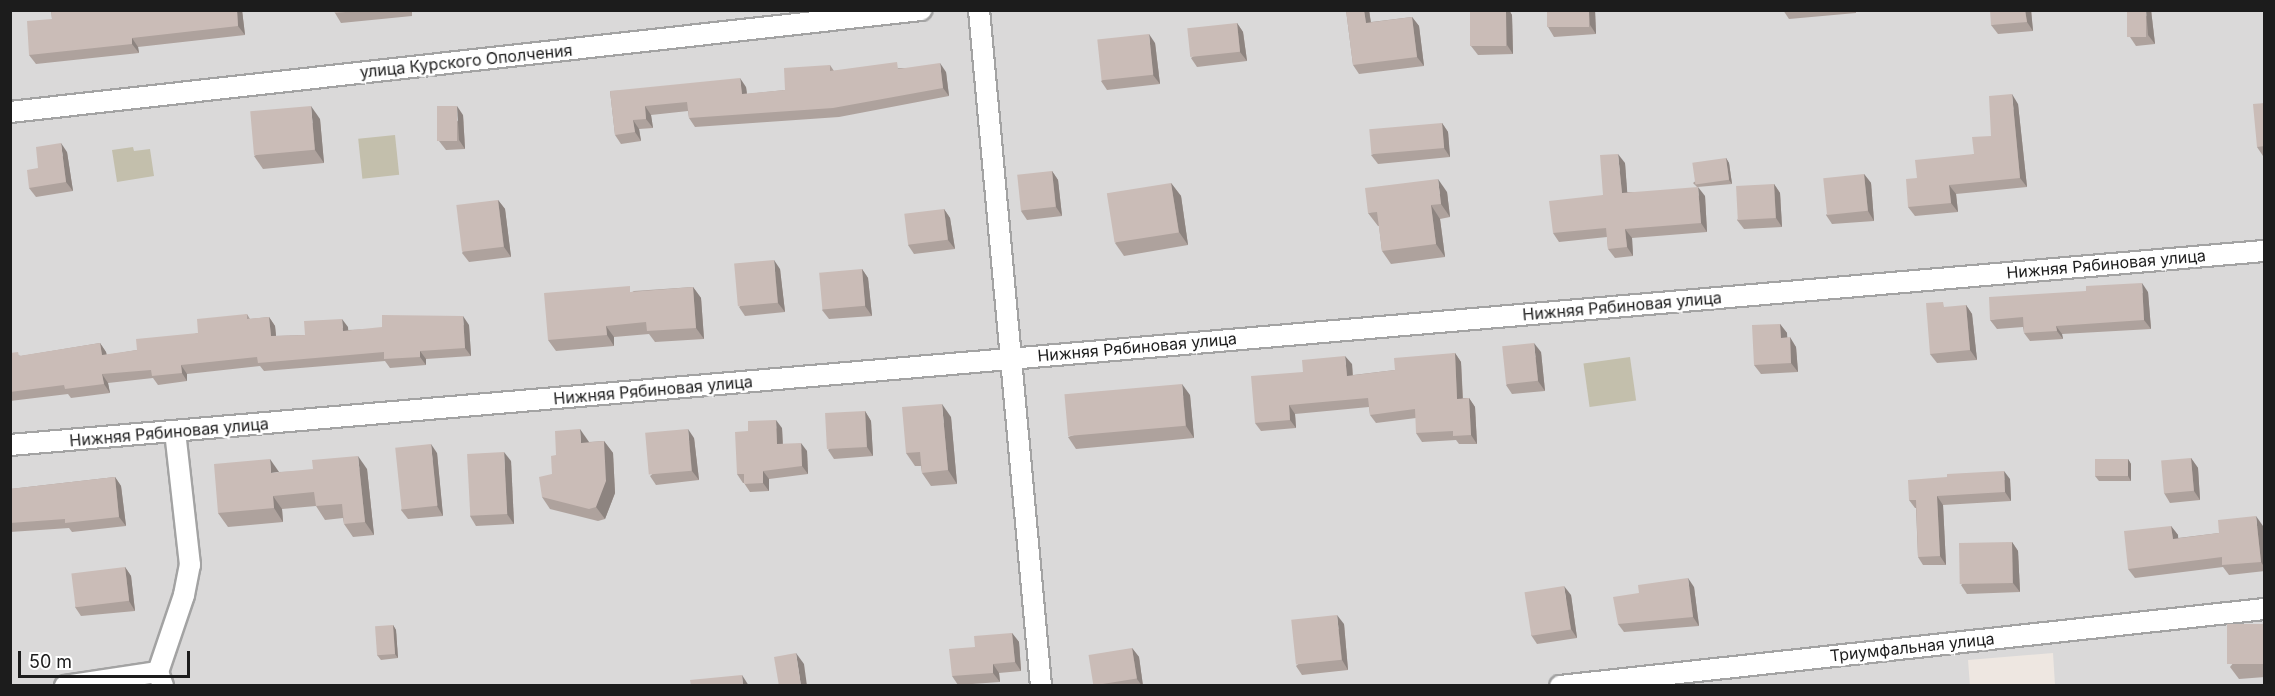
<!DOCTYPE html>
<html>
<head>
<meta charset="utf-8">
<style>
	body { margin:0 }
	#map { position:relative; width:2275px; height:696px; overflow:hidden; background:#eee7e1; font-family:Inter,sans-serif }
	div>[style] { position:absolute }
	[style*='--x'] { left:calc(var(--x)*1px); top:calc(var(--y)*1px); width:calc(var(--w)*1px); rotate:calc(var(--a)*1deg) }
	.residential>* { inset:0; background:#dad9d9 }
	.construction>* { inset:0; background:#c3bfac; transform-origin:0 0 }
	.roads { filter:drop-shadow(2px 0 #a3a3a3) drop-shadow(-2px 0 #a3a3a3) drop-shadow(0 2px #a3a3a3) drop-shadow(0 -2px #a3a3a3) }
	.minor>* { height:20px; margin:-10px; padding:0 10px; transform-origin:10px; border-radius:10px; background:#fff }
	.wall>* { inset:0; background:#aea29d }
	.shaded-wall>* { inset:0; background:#8d8480 }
	.building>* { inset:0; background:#cabcb7; transform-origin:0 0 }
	span { translate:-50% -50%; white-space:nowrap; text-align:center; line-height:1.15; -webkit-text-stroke:5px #fff; paint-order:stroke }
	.street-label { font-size:16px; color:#1c1c1c }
	.frame { position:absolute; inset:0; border:12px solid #1c1c1c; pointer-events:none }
	.scale { position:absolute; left:18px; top:651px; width:172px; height:27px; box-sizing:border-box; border:3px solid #1c1c1c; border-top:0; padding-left:8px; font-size:18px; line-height:21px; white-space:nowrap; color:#1c1c1c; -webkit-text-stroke:4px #fff; paint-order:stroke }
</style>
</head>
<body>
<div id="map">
	<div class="residential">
		<i style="clip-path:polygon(10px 11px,2264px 11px,2264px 685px,2055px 685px,2053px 653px,1968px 660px,1970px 686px,11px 685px)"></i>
	</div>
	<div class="construction">
		<i style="left:395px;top:135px;width:40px;height:37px;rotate:84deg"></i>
		<i style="clip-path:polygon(133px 147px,134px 151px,150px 149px,154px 176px,117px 182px,112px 150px)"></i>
		<i style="left:1630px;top:357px;width:44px;height:47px;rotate:82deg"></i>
	</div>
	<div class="roads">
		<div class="minor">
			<i style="--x:979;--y:10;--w:679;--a:84.76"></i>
			<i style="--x:10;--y:112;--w:917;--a:-6.39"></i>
			<i style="--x:10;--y:445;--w:2262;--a:-4.92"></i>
			<i style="--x:158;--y:672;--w:81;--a:-71.3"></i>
			<i style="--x:184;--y:595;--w:31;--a:-79"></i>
			<i style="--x:190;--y:565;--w:134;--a:-96.4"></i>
			<i style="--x:65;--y:686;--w:94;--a:-8.6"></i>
			<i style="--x:158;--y:672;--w:15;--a:70"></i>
			<i style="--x:1560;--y:686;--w:708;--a:-6.24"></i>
		</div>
	</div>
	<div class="wall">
		<i style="clip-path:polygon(51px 10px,242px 10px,245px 35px,138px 47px,139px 53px,36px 64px,29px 55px,52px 19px)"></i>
		<i style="clip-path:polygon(334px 10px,412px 10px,412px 16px,341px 23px,335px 13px)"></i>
		<i style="clip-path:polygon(1346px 10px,1369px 10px,1371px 22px,1412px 17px,1419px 26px,1424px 66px,1359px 74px,1353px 65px)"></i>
		<i style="clip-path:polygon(1470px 10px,1509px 10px,1512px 15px,1513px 54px,1478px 55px,1471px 46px)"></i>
		<i style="clip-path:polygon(1547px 10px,1595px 10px,1596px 34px,1554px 37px,1548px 27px)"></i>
		<i style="clip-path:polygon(1783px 10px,1856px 10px,1856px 13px,1789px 19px)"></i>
		<i style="clip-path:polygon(2031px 10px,2033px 31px,1998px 34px,1991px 25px)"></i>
		<i style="clip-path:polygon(2151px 10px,2155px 44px,2136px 46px,2130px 37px)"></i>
		<i style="clip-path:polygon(1237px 23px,1243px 32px,1247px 61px,1197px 67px,1191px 58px)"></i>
		<i style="clip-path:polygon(1155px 43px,1160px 84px,1107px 90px,1101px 81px)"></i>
		<i style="clip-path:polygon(830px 65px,834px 71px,902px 68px,946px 72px,949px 96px,839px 117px,695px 127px,689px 118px,688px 111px,651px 115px,653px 128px,639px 129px,641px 141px,621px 144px,615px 135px,610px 91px,746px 87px,747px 94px,785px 90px)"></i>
		<i style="clip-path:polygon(2265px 103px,2265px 156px,2263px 156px,2257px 147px)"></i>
		<i style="clip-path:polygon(2018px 104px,2027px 187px,1956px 194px,1958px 212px,1915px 216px,1908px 207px,1917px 178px,1974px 154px,1991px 136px)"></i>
		<i style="clip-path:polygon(463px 115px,465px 149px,446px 150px,439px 141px)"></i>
		<i style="clip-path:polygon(320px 119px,324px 163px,263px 169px,254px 156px)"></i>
		<i style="clip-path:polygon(1442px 123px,1448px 132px,1450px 157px,1378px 164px,1371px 155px)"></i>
		<i style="clip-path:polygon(67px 152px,73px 191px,36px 197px,29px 188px)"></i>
		<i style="clip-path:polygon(1726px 158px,1729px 163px,1732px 184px,1697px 187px,1693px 183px)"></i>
		<i style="clip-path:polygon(1625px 163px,1627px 192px,1705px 196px,1707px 232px,1632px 238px,1633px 256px,1615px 258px,1608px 249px,1607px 237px,1559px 242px,1553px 233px,1603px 195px)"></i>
		<i style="clip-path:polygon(1052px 171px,1058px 180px,1062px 216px,1027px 220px,1021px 211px)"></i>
		<i style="clip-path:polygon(1864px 174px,1871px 183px,1874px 221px,1832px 224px,1826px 215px)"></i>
		<i style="clip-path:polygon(1171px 183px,1181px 196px,1188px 245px,1124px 256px,1115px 243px)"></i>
		<i style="clip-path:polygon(1774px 184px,1780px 193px,1782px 227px,1744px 229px,1737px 220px)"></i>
		<i style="clip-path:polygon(1447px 192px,1450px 217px,1440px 219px,1445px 257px,1391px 264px,1382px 251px,1379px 226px,1378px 226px,1368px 213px)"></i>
		<i style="clip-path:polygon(498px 200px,505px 209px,511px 257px,469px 262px,462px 253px)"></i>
		<i style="clip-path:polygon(944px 209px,950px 218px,955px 249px,914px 254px,908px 245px)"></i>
		<i style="clip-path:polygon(780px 269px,785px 312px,745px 316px,739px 307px)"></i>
		<i style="clip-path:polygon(862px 269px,868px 278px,872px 316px,829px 319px,822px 310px)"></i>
		<i style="clip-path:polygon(693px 287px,701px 298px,704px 339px,655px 342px,649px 334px,614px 337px,614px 346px,556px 351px,548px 340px,634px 291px)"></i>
		<i style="clip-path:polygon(2148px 292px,2151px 329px,2062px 334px,2063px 339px,2030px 341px,2024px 333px,2023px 327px,1997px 329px,1990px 320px)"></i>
		<i style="clip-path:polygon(1966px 305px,1972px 314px,1977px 360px,1937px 363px,1930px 354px)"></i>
		<i style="clip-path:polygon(247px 314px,250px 319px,269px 317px,275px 326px,276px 336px,305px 335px,348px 327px,348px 330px,469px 325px,471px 356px,426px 359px,426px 365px,390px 368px,385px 361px,264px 371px,260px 366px,187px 374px,187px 381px,158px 385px,153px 378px,108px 383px,110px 393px,71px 398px,68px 394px,10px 401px,10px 353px,21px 356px,100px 343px,106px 352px,107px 355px,137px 350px,198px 333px)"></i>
		<i style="clip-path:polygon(1780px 324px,1787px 333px,1787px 338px,1796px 347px,1798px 372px,1761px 374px,1754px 365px)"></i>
		<i style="clip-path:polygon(1541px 352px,1545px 391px,1512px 394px,1506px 385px)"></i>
		<i style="clip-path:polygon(1455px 353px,1461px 362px,1463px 398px,1469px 398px,1475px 407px,1477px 444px,1459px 444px,1456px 440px,1422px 442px,1416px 433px,1416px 418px,1376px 423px,1370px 415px,1369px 407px,1295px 414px,1296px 428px,1261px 431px,1255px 423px,1303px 372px,1352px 364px,1353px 375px,1395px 370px)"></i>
		<i style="clip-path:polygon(1190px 395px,1194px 438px,1076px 449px,1068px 437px)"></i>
		<i style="clip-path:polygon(865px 411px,871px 421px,873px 456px,834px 459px,828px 450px)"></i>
		<i style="clip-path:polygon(951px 417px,957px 484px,931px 486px,922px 473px,921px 466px,915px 466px,906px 453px)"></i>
		<i style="clip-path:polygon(782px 428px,783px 444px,807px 451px,808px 474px,769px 479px,769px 491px,750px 492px,744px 483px,743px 483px,737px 474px,748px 431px)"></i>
		<i style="clip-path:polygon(694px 438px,699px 480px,656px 485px,650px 476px)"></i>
		<i style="clip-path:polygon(604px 441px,613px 453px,615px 493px,605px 519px,598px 521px,550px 509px,542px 497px,552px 474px,556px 455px,589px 442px)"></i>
		<i style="clip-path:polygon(437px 453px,443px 516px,408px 519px,401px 510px)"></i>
		<i style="clip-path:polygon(2191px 458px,2198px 468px,2200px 500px,2170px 503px,2164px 493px)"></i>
		<i style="clip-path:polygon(2128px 459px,2131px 464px,2131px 481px,2099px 481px,2095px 476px)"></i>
		<i style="clip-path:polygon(511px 461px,514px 524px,476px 526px,470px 516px)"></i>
		<i style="clip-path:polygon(367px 469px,374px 535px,353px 537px,344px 524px,343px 518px,325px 520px,316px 506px,282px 509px,283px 522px,228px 527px,218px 513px,279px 472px)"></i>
		<i style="clip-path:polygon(115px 477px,121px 486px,126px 526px,72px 532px,69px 528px,10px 532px,10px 489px)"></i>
		<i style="clip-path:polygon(2010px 479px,2011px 501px,1943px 505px,1946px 565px,1923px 565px,1918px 557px,1916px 508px,1915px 508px,1909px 500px)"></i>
		<i style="clip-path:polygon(2171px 526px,2178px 535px,2178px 538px,2219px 533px,2263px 526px,2265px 544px,2265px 571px,2229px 575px,2223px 567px,2135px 578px,2128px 569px)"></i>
		<i style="clip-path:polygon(2012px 542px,2018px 551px,2020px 592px,1967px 594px,1961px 585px)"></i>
		<i style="clip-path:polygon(125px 567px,131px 576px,135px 611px,81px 616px,75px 607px)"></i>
		<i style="clip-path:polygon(1694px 587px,1699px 626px,1624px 632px,1618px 624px,1639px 593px)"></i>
		<i style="clip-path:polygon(1571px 595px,1577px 638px,1537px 644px,1531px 635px)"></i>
		<i style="clip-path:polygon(1344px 624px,1348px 670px,1302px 675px,1296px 666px)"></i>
		<i style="clip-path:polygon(2265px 624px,2265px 677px,2239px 679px,2230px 667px)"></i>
		<i style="clip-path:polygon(393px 625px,396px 630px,398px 658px,381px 660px,377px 655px)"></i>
		<i style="clip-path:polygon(1012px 633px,1019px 642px,1021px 671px,999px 673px,1000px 682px,958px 685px,952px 676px,975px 647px)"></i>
		<i style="clip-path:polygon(1132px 648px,1139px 657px,1143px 686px,1094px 686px)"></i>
	</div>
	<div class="shaded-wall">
		<i style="clip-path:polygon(237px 10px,242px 10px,245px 35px,238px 26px)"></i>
		<i style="clip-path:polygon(1364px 10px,1369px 10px,1372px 32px,1366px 23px)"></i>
		<i style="clip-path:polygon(1506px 10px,1509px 10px,1512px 15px,1513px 54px,1507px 45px)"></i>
		<i style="clip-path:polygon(1589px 10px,1595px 10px,1596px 34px,1590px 25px)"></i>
		<i style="clip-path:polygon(2025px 10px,2031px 10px,2033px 31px,2027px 22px)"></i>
		<i style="clip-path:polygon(2146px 10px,2151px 10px,2155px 44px,2148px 35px)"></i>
		<i style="clip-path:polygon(1412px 17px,1419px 26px,1424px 66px,1417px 57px)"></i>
		<i style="clip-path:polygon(1237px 23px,1243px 32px,1247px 61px,1240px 52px)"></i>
		<i style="clip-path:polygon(1149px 34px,1155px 43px,1160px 84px,1153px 75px)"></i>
		<i style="clip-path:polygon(132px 38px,138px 47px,139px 53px,132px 44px)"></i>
		<i style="clip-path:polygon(940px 63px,946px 72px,949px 96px,943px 88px)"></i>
		<i style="clip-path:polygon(740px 78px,746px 87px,748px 103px,742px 94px)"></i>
		<i style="clip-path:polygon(2012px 94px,2018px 104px,2027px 187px,2020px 178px)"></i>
		<i style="clip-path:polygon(311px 106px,320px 119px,324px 163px,315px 150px)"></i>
		<i style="clip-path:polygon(457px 106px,463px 115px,465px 149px,459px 140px)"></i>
		<i style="clip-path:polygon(645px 106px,651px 115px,653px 128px,646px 119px)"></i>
		<i style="clip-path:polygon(633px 120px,639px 129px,641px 141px,635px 132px)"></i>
		<i style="clip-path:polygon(1442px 123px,1448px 132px,1450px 157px,1444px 148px)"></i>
		<i style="clip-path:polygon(61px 143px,67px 152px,73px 191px,66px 182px)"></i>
		<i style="clip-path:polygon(1618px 154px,1625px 163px,1628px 202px,1622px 193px)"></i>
		<i style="clip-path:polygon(1726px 158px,1729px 163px,1732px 184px,1729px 180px)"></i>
		<i style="clip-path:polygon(1052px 171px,1058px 180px,1062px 216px,1056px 207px)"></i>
		<i style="clip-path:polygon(1864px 174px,1871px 183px,1874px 221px,1868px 211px)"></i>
		<i style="clip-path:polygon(1438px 179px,1447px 192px,1450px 217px,1441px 204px)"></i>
		<i style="clip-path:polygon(1171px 183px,1181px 196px,1188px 245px,1179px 232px)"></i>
		<i style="clip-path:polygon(1774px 184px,1780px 193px,1782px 227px,1776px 218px)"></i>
		<i style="clip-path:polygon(1949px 185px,1956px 194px,1958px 212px,1951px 203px)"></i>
		<i style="clip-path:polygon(1698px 187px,1705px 196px,1707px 232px,1701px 223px)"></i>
		<i style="clip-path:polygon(498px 200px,505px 209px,511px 257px,504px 247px)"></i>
		<i style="clip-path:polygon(1431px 205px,1440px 219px,1445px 257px,1436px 244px)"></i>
		<i style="clip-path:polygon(944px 209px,950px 218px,955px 249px,948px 240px)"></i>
		<i style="clip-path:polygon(1625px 229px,1632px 238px,1633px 256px,1627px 247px)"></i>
		<i style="clip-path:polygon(774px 260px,780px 269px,785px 312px,778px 303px)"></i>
		<i style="clip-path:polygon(862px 269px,868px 278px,872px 316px,865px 306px)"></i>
		<i style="clip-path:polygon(2142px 283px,2148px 292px,2151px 329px,2144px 320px)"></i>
		<i style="clip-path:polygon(693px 287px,701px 298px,704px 339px,696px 328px)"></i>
		<i style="clip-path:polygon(1966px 305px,1972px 314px,1977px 360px,1970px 350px)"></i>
		<i style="clip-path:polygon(463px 316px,469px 325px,471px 356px,465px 348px)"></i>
		<i style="clip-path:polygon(269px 317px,275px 326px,277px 345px,271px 336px)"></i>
		<i style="clip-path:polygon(342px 319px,348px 327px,349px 340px,343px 331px)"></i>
		<i style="clip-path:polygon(1780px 324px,1787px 333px,1788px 347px,1781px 338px)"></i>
		<i style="clip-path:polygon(606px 326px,614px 337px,614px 346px,607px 335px)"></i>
		<i style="clip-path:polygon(2056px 326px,2062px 334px,2063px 339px,2057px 331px)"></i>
		<i style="clip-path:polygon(1790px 337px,1796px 347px,1798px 372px,1791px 363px)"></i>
		<i style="clip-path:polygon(100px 343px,106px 352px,108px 364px,102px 355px)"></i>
		<i style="clip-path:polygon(1534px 343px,1541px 352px,1545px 391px,1538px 381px)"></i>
		<i style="clip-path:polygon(420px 351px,426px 359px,426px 365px,420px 357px)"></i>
		<i style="clip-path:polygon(1455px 353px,1461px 362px,1463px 407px,1457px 399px)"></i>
		<i style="clip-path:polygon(1345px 356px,1352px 364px,1353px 385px,1347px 376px)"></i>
		<i style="clip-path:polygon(181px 365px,187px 374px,187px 381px,182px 373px)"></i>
		<i style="clip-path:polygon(102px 374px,108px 383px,110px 393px,104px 384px)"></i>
		<i style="clip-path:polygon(1182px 384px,1190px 395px,1194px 438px,1186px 426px)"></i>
		<i style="clip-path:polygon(1469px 398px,1475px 407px,1477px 444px,1471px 435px)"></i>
		<i style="clip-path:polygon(942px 404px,951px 417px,957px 484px,948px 470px)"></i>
		<i style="clip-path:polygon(1289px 405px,1295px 414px,1296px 428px,1290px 420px)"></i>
		<i style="clip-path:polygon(865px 411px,871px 421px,873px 456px,867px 447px)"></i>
		<i style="clip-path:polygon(776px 420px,782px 428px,783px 452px,777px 444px)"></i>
		<i style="clip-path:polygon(580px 429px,589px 442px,590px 455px,581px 443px)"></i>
		<i style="clip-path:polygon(688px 429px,694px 438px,699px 480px,692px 471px)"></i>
		<i style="clip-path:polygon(604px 441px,613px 453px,615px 493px,605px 519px,596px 507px)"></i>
		<i style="clip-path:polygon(801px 443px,807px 451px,808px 474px,802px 466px)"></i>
		<i style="clip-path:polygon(431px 444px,437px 453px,443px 516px,437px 506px)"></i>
		<i style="clip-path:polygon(504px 452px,511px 461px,514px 524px,507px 514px)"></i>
		<i style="clip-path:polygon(358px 456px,367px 469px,374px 535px,365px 522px)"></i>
		<i style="clip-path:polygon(2191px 458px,2198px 468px,2200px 500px,2194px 491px)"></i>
		<i style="clip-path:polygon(270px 459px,279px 472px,271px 473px)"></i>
		<i style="clip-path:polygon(2128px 459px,2131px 464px,2131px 481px,2128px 476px)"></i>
		<i style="clip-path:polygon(763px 471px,769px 479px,769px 491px,763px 483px)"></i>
		<i style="clip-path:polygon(2004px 471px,2010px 479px,2011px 501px,2005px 492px)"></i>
		<i style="clip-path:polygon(115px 477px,121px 486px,126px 526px,119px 517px)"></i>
		<i style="clip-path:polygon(273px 496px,282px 509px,283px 522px,274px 508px)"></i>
		<i style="clip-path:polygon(1937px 496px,1943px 505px,1946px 565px,1940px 556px)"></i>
		<i style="clip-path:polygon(2256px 516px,2263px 526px,2265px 544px,2265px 568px,2261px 562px)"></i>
		<i style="clip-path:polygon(2171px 526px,2178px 535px,2179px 548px,2173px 539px)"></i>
		<i style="clip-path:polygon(2012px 542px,2018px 551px,2020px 592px,2013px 583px)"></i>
		<i style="clip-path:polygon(125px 567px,131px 576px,135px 611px,129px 601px)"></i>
		<i style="clip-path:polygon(1688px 578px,1694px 587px,1699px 626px,1693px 617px)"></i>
		<i style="clip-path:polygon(1564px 586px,1571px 595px,1577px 638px,1571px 629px)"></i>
		<i style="clip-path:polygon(1337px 615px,1344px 624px,1348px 670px,1342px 660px)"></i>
		<i style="clip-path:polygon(393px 625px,396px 630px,398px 658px,395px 654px)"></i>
		<i style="clip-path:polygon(1012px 633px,1019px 642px,1021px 671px,1015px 662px)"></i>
		<i style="clip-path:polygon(1132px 648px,1139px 657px,1143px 686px,1142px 686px,1137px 679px)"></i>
		<i style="clip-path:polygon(796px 653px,804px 664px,807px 686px,801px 686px)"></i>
		<i style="clip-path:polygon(993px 664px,999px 673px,1000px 682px,993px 673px)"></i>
		<i style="clip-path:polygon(742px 675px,749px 686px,743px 686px)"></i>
	</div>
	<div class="building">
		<i style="clip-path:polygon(51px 10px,237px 10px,238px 26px,132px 38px,132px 44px,29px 55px,27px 21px,52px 19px)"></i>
		<i style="clip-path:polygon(334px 10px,367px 10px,335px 13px)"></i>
		<i style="clip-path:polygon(1346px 10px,1364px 10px,1366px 23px,1412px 17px,1417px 57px,1353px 65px)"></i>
		<i style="left:1470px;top:10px;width:36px;height:36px"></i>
		<i style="left:1547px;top:10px;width:42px;height:17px"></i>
		<i style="clip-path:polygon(1990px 10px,2025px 10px,2027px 22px,1991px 25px)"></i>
		<i style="left:2127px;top:10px;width:19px;height:27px"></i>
		<i style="left:1237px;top:23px;width:29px;height:50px;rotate:84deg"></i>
		<i style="left:1149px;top:34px;width:41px;height:52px;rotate:84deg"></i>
		<i style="clip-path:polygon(897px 62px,898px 69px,940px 63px,943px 88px,833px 108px,689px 118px,687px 102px,645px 106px,646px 119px,633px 120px,635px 132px,615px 135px,610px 91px,740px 78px,742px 94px,785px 90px,784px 68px,830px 65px,830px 71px)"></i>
		<i style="clip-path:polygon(2012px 94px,2020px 178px,1949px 185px,1951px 203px,1908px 207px,1906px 179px,1917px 178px,1915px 160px,1974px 154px,1972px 137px,1991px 136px,1989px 96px)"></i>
		<i style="clip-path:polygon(2265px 103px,2265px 146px,2257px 147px,2253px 104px)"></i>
		<i style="left:311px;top:106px;width:44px;height:61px;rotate:85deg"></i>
		<i style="left:437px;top:106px;width:20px;height:35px"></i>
		<i style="left:1442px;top:123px;width:25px;height:73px;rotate:85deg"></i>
		<i style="clip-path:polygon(61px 143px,66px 182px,29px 188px,27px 170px,38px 168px,36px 147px)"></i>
		<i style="clip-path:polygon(1618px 154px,1622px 193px,1698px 187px,1701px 223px,1625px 229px,1627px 247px,1608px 249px,1606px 228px,1553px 233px,1549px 201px,1603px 195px,1600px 155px)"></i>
		<i style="left:1726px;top:158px;width:22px;height:34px;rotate:82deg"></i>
		<i style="left:1052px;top:171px;width:36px;height:35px;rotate:84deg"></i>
		<i style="left:1864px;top:174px;width:37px;height:41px;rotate:84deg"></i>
		<i style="clip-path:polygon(1438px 179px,1441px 204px,1431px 205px,1436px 244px,1382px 251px,1377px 212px,1368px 213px,1365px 188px)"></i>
		<i style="left:1171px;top:183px;width:50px;height:65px;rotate:81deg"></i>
		<i style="left:1774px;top:184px;width:34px;height:38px;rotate:87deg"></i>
		<i style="left:498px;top:200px;width:47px;height:42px;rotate:83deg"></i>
		<i style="left:944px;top:209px;width:31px;height:40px;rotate:83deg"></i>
		<i style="left:774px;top:260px;width:43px;height:40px;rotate:85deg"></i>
		<i style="left:862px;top:269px;width:37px;height:43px;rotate:85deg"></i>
		<i style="clip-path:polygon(2142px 283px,2144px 320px,2056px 326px,2057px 331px,2024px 333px,2023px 317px,1990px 320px,1989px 297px,2086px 291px,2086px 286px)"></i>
		<i style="clip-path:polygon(630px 286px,630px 292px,693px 287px,696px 328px,647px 331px,646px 322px,606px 326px,607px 335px,548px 340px,544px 293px)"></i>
		<i style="clip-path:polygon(1943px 302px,1944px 307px,1966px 305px,1970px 350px,1930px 354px,1926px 303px)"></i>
		<i style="clip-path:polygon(247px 314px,247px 319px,269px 317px,271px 336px,305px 335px,304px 321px,342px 319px,343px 331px,382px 327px,382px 315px,463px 316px,465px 348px,420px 351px,420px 357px,384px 359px,384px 352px,258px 363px,257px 357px,181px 365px,182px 373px,152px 376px,151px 370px,102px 374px,104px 384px,65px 389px,64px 385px,10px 392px,10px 353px,18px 352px,19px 356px,100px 343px,102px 355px,137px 350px,136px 339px,198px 333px,197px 319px)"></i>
		<i style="clip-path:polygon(1780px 324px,1781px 338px,1790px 337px,1791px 363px,1754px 365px,1752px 325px)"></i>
		<i style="left:1534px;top:343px;width:38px;height:32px;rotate:84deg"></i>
		<i style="clip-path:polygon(1455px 353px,1457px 399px,1469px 398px,1471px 435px,1453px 436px,1453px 431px,1416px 433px,1415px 409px,1370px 415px,1368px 398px,1289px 405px,1290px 420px,1255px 423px,1251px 376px,1303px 372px,1302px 360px,1345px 356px,1347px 376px,1395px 370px,1394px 358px)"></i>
		<i style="left:1182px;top:384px;width:42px;height:118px;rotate:85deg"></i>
		<i style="clip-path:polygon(942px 404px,948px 470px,922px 473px,920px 452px,906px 453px,902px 407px)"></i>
		<i style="left:865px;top:411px;width:36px;height:40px;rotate:87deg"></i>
		<i style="clip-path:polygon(776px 420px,777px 444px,801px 443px,802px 466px,763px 471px,763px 483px,744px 484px,744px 474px,737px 474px,735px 432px,748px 431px,748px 421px)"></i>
		<i style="clip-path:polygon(580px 429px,581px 443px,604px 441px,606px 481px,596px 507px,589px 509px,542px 497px,539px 477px,552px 474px,551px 456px,556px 455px,555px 431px)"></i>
		<i style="left:688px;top:429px;width:42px;height:43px;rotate:85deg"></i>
		<i style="left:431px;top:444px;width:62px;height:36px;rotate:84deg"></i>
		<i style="left:504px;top:452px;width:62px;height:37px;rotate:87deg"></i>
		<i style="clip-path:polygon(358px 456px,365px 522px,344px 524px,342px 504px,316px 506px,314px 492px,273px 496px,274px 508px,218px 513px,214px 464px,270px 459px,271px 473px,313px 469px,312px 460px)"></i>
		<i style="left:2191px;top:458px;width:33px;height:30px;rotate:85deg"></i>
		<i style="left:2095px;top:459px;width:33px;height:17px"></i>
		<i style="clip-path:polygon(2004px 471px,2005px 492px,1937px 496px,1940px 556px,1918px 557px,1916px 500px,1909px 500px,1908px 480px,1947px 477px,1947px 474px)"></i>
		<i style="clip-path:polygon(115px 477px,119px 517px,65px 523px,65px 519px,10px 523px,10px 489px)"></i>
		<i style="clip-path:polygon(2256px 516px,2261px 562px,2222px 565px,2222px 557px,2128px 569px,2124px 531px,2171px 526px,2173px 539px,2219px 533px,2218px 520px)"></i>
		<i style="left:2012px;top:542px;width:41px;height:53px;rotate:89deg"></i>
		<i style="left:125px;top:567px;width:34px;height:54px;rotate:83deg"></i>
		<i style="clip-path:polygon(1688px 578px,1693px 617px,1618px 624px,1613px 597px,1639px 593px,1638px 585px)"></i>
		<i style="left:1564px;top:586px;width:44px;height:40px;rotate:81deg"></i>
		<i style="left:1337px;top:615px;width:45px;height:46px;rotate:84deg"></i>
		<i style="left:2265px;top:624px;width:40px;height:38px;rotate:90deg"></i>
		<i style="left:393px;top:625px;width:29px;height:18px;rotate:86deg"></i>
		<i style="clip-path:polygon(1012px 633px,1015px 662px,993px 664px,993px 673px,952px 676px,949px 649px,975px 647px,974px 636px)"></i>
		<i style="left:1132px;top:648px;width:31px;height:44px;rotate:81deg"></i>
		<i style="clip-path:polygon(796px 653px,801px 686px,779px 686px,774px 657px)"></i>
		<i style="clip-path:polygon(742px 675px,743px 686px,691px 686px,690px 680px)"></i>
	</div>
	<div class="street-label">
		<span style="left:466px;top:61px;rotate:-6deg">улица Курского Ополчения</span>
		<span style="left:2106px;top:264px;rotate:-5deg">Нижняя Рябиновая улица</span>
		<span style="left:1622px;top:306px;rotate:-5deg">Нижняя Рябиновая улица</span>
		<span style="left:1137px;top:347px;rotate:-5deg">Нижняя Рябиновая улица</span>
		<span style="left:653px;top:390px;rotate:-5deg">Нижняя Рябиновая улица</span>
		<span style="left:169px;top:432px;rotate:-5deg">Нижняя Рябиновая улица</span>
		<span style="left:1912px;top:647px;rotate:-6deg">Триумфальная улица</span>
	</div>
	<div class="frame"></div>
	<div class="scale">50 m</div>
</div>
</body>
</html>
